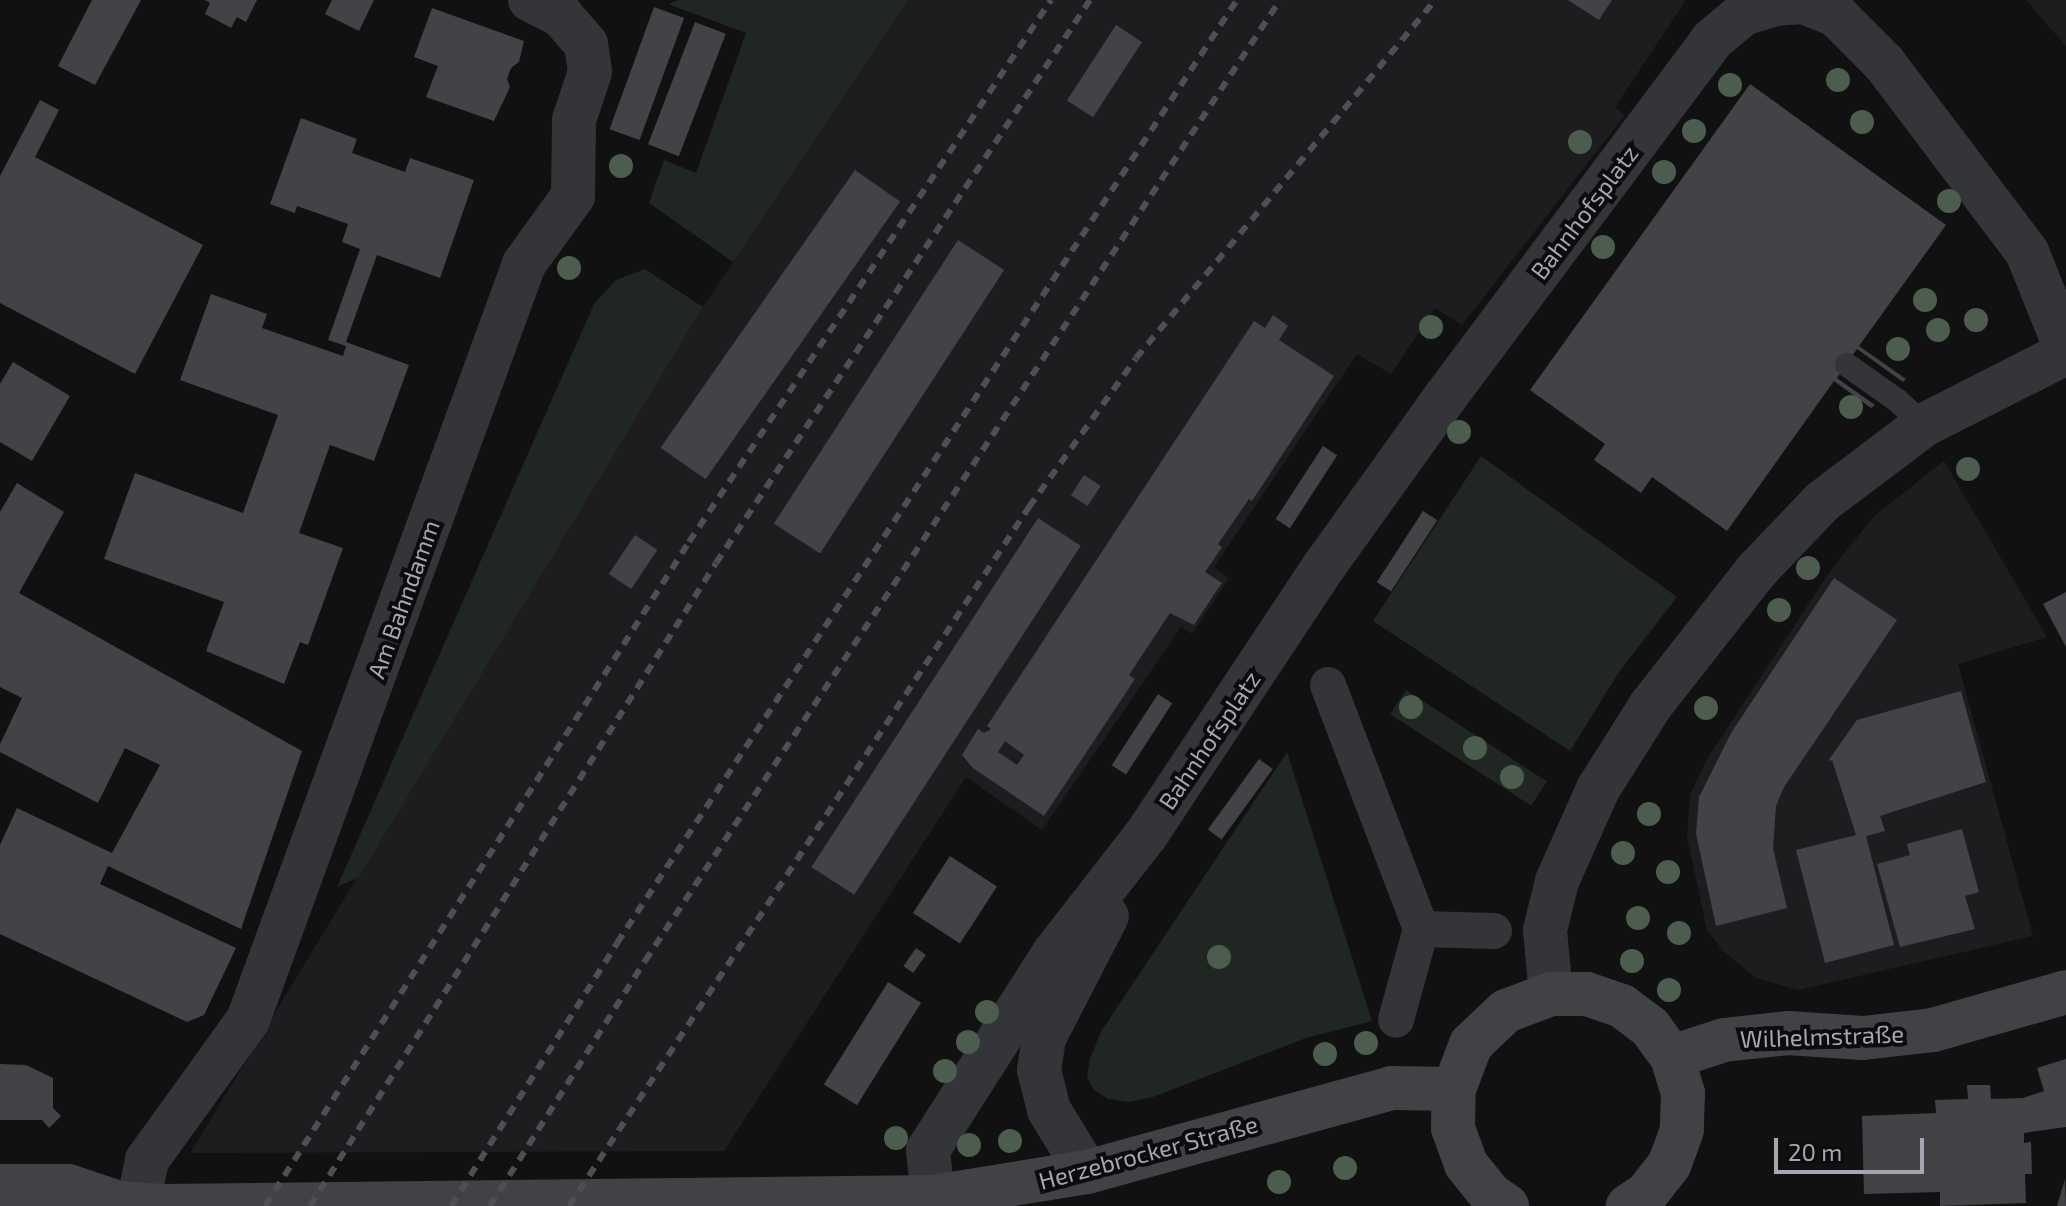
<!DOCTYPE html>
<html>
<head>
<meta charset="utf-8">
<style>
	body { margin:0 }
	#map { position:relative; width:2066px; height:1206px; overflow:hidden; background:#111112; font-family:"Exo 2",sans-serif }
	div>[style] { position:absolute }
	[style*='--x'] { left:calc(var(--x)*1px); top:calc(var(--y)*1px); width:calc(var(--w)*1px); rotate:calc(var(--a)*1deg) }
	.built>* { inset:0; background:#1d1d1f }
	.green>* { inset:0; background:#202621; transform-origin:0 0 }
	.building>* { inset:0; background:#434347; transform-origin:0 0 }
	.service>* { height:24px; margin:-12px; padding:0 12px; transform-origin:12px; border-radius:12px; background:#343539 }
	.pedestrian>* { height:36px; margin:-18px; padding:0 18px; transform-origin:18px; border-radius:18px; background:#343539 }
	.minor>* { height:44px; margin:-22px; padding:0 22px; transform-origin:22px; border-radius:22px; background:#343539 }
	.secondary>* { height:44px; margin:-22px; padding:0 22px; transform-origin:22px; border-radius:22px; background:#414246 }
	.rail>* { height:6px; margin-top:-3px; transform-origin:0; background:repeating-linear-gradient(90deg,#4e4f53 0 10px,transparent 0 18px) }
	.trees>* { width:24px; height:24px; margin:-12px; border-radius:50%; background:#4c5c4e }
	span { translate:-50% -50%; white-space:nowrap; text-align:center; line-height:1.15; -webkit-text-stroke:8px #0c0c0d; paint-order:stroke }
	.street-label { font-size:24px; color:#a4a7b1 }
	.scale { position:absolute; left:1774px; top:1138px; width:150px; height:36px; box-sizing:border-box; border:4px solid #a4a7b1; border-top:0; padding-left:10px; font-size:24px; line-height:28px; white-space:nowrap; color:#a4a7b1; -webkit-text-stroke:6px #0c0c0d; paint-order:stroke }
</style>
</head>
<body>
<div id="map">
	<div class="built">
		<i style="clip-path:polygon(908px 0,1686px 0,1615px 107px,1625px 115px,1462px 325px,1435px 308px,1391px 374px,1357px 354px,1214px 567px,1229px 578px,1192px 634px,1181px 627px,1042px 830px,966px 777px,724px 1151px,190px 1153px,703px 307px)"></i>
		<i style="clip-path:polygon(2026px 0,2066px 0,2066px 46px)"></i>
		<i style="clip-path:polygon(1944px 461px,2047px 637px,1958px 664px,2033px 936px,1798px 990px,1756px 978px,1723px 951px,1707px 930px,1687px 837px,1690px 795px,1707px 759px,1828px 574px,1874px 516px)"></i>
	</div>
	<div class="green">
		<i style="clip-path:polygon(678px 0,908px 0,733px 262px,649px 203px,664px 160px,696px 173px,746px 33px,668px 4px)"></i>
		<i style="clip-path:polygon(645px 269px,703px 307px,359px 877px,337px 887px,594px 304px,616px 280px)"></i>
		<i style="clip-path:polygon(1481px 456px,1677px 597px,1619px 672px,1570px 751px,1373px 621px)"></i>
		<i style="left:1406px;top:690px;width:168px;height:29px;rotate:33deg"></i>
		<i style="clip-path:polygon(1287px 752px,1372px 1021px,1306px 1038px,1153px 1097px,1129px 1102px,1108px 1099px,1094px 1090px,1087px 1078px,1090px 1058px,1102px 1030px)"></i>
	</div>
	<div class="building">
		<i style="clip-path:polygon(92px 0,141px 0,95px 85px,58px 66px)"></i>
		<i style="clip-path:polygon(205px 0,257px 0,246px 22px,237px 17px,231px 28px,205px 14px,210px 3px)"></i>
		<i style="clip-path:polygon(332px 0,374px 0,359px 31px,325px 14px)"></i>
		<i style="clip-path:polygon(1568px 0,1612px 0,1599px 20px)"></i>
		<i style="left:654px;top:7px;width:32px;height:130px;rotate:20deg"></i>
		<i style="clip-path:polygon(432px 8px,524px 41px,519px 62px,511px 68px,507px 79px,510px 87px,494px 121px,426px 97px,438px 66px,414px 57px)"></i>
		<i style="left:695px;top:22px;width:33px;height:131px;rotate:21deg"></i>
		<i style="left:1116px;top:25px;width:31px;height:90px;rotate:33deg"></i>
		<i style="clip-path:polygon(1750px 84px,1946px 225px,1859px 346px,1906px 379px,1903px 382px,1857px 349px,1837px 378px,1875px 405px,1871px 408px,1834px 381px,1727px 531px,1652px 477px,1641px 493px,1594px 460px,1605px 444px,1530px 390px)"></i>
		<i style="clip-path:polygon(40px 100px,59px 110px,35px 157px,203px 245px,135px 374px,0 303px,0 176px)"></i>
		<i style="clip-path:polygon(301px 118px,357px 139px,352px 153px,405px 172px,410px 158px,474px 180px,440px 278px,377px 255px,346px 342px,409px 365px,374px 461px,330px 445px,299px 533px,343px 548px,308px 645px,300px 642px,284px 684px,206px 651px,224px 602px,104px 559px,135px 473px,243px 513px,278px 415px,180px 380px,211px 294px,267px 314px,262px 328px,343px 356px,346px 346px,328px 340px,360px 249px,342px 242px,348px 224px,297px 206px,295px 213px,270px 204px)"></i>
		<i style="left:855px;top:170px;width:55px;height:339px;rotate:35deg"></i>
		<i style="left:958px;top:240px;width:55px;height:338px;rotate:33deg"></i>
		<i style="clip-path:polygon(evenodd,1273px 315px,1288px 326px,1279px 340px,1334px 376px,1252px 501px,1249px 499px,1218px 544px,1222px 547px,1205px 572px,1222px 583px,1217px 590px,1194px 625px,1170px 613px,1129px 675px,1135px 679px,1044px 816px,973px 768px,962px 755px,978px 729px,984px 733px,991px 729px,987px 726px,1254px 321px,1265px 328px,1273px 315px,1005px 741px,1024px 755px,1017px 765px,998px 752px,1005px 741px)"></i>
		<i style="clip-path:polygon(13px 362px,70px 396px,32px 461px,0 442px,0 384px)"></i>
		<i style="left:1323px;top:446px;width:17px;height:87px;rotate:33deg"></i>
		<i style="left:1084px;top:475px;width:20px;height:24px;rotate:33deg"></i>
		<i style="clip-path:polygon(17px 483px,64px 512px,19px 593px,302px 751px,241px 929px,108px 866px,100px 884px,236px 948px,204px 1015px,187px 1022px,0 934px,0 845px,17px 808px,112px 853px,160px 765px,125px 748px,98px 803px,0 752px,0 744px,22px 698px,0 687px,0 512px)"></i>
		<i style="left:1423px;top:511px;width:17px;height:85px;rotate:33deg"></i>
		<i style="left:1038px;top:518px;width:51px;height:416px;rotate:33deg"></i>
		<i style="left:635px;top:535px;width:27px;height:47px;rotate:34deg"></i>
		<i style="clip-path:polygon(1834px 578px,1897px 620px,1784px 787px,1776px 806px,1773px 848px,1787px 908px,1716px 926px,1696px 834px,1699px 797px,1731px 733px)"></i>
		<i style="clip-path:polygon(2066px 592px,2066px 647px,2043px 604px)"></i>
		<i style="clip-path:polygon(1961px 691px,1986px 782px,1880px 816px,1885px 831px,1866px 836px,1894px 945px,1825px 963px,1796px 850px,1856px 835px,1832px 760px,1828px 761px,1857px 720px)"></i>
		<i style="left:1158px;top:694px;width:17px;height:85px;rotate:33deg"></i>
		<i style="left:1259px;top:759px;width:17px;height:87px;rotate:36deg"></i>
		<i style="clip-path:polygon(1962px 829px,1979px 892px,1965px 896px,1975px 929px,1900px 947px,1877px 864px,1910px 855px,1907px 844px)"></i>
		<i style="left:950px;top:856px;width:56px;height:68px;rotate:33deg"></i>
		<i style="left:916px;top:948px;width:12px;height:22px;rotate:35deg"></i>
		<i style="left:888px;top:982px;width:39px;height:121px;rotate:32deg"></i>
		<i style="clip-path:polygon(2066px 1059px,2066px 1127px,2024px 1133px,2024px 1143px,2031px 1142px,2032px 1174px,2025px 1174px,2026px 1203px,1940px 1206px,1940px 1192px,1864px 1194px,1862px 1116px,1936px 1113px,1935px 1100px,1968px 1099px,1967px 1085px,1990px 1085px,1991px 1099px,2023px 1098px,2044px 1091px,2037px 1068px)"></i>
		<i style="clip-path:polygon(0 1064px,26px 1065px,53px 1078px,53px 1108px,61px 1116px,49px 1128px,42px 1120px,0 1120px)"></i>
		<i style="clip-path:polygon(2065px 1179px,2066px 1206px,2057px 1206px)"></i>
	</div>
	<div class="service">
		<i style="--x:1847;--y:365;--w:62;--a:35.2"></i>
		<i style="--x:1898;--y:401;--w:35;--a:43"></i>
	</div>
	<div class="pedestrian">
		<i style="--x:1328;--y:685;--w:261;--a:69.1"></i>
		<i style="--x:1421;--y:929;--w:94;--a:105.4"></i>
		<i style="--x:1421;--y:929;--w:73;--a:1.6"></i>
	</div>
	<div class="minor">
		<i style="--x:1551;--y:994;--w:64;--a:-95.4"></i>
		<i style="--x:1545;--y:930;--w:50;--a:-76.2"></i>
		<i style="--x:1557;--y:881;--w:101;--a:-66"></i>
		<i style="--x:1598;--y:789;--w:99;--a:-57.8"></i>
		<i style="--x:1651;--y:705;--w:172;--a:-51.9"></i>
		<i style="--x:1757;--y:570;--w:95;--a:-46.3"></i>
		<i style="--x:1823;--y:501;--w:126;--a:-37"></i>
		<i style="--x:1924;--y:425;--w:159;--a:-26.9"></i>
		<i style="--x:1087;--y:1172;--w:73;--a:-121.5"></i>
		<i style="--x:1049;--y:1110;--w:41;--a:-104"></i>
		<i style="--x:1039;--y:1070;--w:32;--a:-81"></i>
		<i style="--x:1044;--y:1038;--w:137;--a:-62.7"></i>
		<i style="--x:933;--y:1197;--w:47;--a:-96.1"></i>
		<i style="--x:928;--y:1150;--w:234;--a:-57.4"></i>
		<i style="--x:1054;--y:953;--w:150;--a:-52.1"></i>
		<i style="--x:1146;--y:835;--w:324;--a:-56.5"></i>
		<i style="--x:1325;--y:565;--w:208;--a:-54.4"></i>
		<i style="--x:1446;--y:396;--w:444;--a:-53.2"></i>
		<i style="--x:1712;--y:40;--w:40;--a:-40"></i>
		<i style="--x:1743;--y:14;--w:34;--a:-17"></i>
		<i style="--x:1775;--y:4;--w:29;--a:-4"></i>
		<i style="--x:1804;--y:2;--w:35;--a:22"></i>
		<i style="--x:1836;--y:15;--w:68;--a:45"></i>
		<i style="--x:1884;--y:63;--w:237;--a:52.9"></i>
		<i style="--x:2027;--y:252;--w:105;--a:68.1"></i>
		<i style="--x:138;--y:1204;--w:45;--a:-78.4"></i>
		<i style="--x:147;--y:1160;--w:173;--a:-54.2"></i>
		<i style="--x:248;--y:1020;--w:805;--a:-69.94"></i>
		<i style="--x:524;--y:264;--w:84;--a:-54.2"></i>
		<i style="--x:573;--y:196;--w:76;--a:-89.2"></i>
		<i style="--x:574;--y:120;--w:51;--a:-71.6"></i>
		<i style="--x:590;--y:72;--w:28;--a:-98"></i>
		<i style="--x:586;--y:44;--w:37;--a:-131"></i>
		<i style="--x:562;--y:16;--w:36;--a:-153"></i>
	</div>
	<div class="secondary">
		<i style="--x:1672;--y:1057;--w:55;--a:-18.1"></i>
		<i style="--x:1724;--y:1040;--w:64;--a:-6.2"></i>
		<i style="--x:1788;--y:1033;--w:75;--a:3.8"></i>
		<i style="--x:1863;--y:1038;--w:70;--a:-6.5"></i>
		<i style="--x:1933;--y:1030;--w:138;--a:-15.9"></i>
		<i style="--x:0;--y:1186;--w:68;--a:0"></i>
		<i style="--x:68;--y:1186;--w:54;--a:18.4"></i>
		<i style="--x:119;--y:1203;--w:42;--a:4.1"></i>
		<i style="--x:161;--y:1206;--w:772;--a:-0.67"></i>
		<i style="--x:933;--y:1197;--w:156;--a:-9.2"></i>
		<i style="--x:1087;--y:1172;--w:315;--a:-15.4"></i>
		<i style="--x:1391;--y:1088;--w:63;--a:0.9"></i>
		<i style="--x:1507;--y:1206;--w:21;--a:-145"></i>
		<i style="--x:1490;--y:1194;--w:38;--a:-129"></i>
		<i style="--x:1466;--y:1164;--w:38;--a:-110"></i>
		<i style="--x:1453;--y:1128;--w:39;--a:-89"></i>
		<i style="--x:1454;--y:1089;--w:48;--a:-69.3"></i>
		<i style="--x:1471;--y:1044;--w:48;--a:-43.3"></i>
		<i style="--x:1506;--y:1011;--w:48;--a:-20.7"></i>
		<i style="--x:1551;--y:994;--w:36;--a:0"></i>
		<i style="--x:1587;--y:994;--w:37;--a:19"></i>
		<i style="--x:1622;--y:1006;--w:35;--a:37"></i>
		<i style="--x:1650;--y:1027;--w:37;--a:54"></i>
		<i style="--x:1672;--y:1057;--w:38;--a:73"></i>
		<i style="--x:1683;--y:1093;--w:37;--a:92"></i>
		<i style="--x:1682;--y:1130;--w:37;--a:110"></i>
		<i style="--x:1669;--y:1165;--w:37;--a:128"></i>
		<i style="--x:1646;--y:1194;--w:22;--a:146"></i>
	</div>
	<div class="rail">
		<i style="--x:265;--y:1206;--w:788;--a:-57.44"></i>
		<i style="--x:689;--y:542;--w:652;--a:-56.26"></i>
		<i style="--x:310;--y:1206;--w:760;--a:-57.73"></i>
		<i style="--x:716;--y:563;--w:676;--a:-56.4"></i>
		<i style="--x:451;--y:1206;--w:311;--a:-57.7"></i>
		<i style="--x:617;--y:943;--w:1129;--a:-56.68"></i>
		<i style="--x:490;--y:1206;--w:290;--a:-57.7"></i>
		<i style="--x:645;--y:961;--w:1152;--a:-56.54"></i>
		<i style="--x:569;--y:1206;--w:837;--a:-56.65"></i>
		<i style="--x:1029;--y:507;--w:183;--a:-54.3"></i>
		<i style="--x:1136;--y:358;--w:466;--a:-50.1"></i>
	</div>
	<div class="trees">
		<i style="left:1838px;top:80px"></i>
		<i style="left:1730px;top:85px"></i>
		<i style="left:1862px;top:122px"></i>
		<i style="left:1694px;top:131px"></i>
		<i style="left:1580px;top:142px"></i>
		<i style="left:621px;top:166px"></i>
		<i style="left:1664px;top:172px"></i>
		<i style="left:1949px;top:201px"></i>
		<i style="left:1603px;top:247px"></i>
		<i style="left:569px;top:268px"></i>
		<i style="left:1925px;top:300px"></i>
		<i style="left:1976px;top:320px"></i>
		<i style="left:1431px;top:327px"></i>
		<i style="left:1938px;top:330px"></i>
		<i style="left:1898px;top:349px"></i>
		<i style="left:1851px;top:407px"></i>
		<i style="left:1459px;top:432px"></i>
		<i style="left:1968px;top:469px"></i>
		<i style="left:1808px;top:568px"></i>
		<i style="left:1779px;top:610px"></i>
		<i style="left:1411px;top:707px"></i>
		<i style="left:1706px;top:708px"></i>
		<i style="left:1475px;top:748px"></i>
		<i style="left:1512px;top:777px"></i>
		<i style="left:1649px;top:814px"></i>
		<i style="left:1623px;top:853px"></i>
		<i style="left:1668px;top:872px"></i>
		<i style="left:1638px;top:918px"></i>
		<i style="left:1679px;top:933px"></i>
		<i style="left:1219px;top:957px"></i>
		<i style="left:1632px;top:961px"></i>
		<i style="left:1669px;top:990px"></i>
		<i style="left:987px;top:1012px"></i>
		<i style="left:968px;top:1042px"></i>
		<i style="left:1366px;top:1043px"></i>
		<i style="left:1325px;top:1054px"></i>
		<i style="left:945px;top:1071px"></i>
		<i style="left:896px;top:1138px"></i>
		<i style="left:1010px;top:1141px"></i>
		<i style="left:969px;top:1145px"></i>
		<i style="left:1345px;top:1168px"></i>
		<i style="left:1279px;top:1182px"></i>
	</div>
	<div class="street-label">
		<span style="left:1584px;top:212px;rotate:-53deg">Bahnhofsplatz</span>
		<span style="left:403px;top:599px;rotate:-70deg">Am Bahndamm</span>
		<span style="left:1209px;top:740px;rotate:-56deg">Bahnhofsplatz</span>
		<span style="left:1822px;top:1036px;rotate:-2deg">Wilhelmstraße</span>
		<span style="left:1148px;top:1152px;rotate:-15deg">Herzebrocker Straße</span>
	</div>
	<div class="scale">20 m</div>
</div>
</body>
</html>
